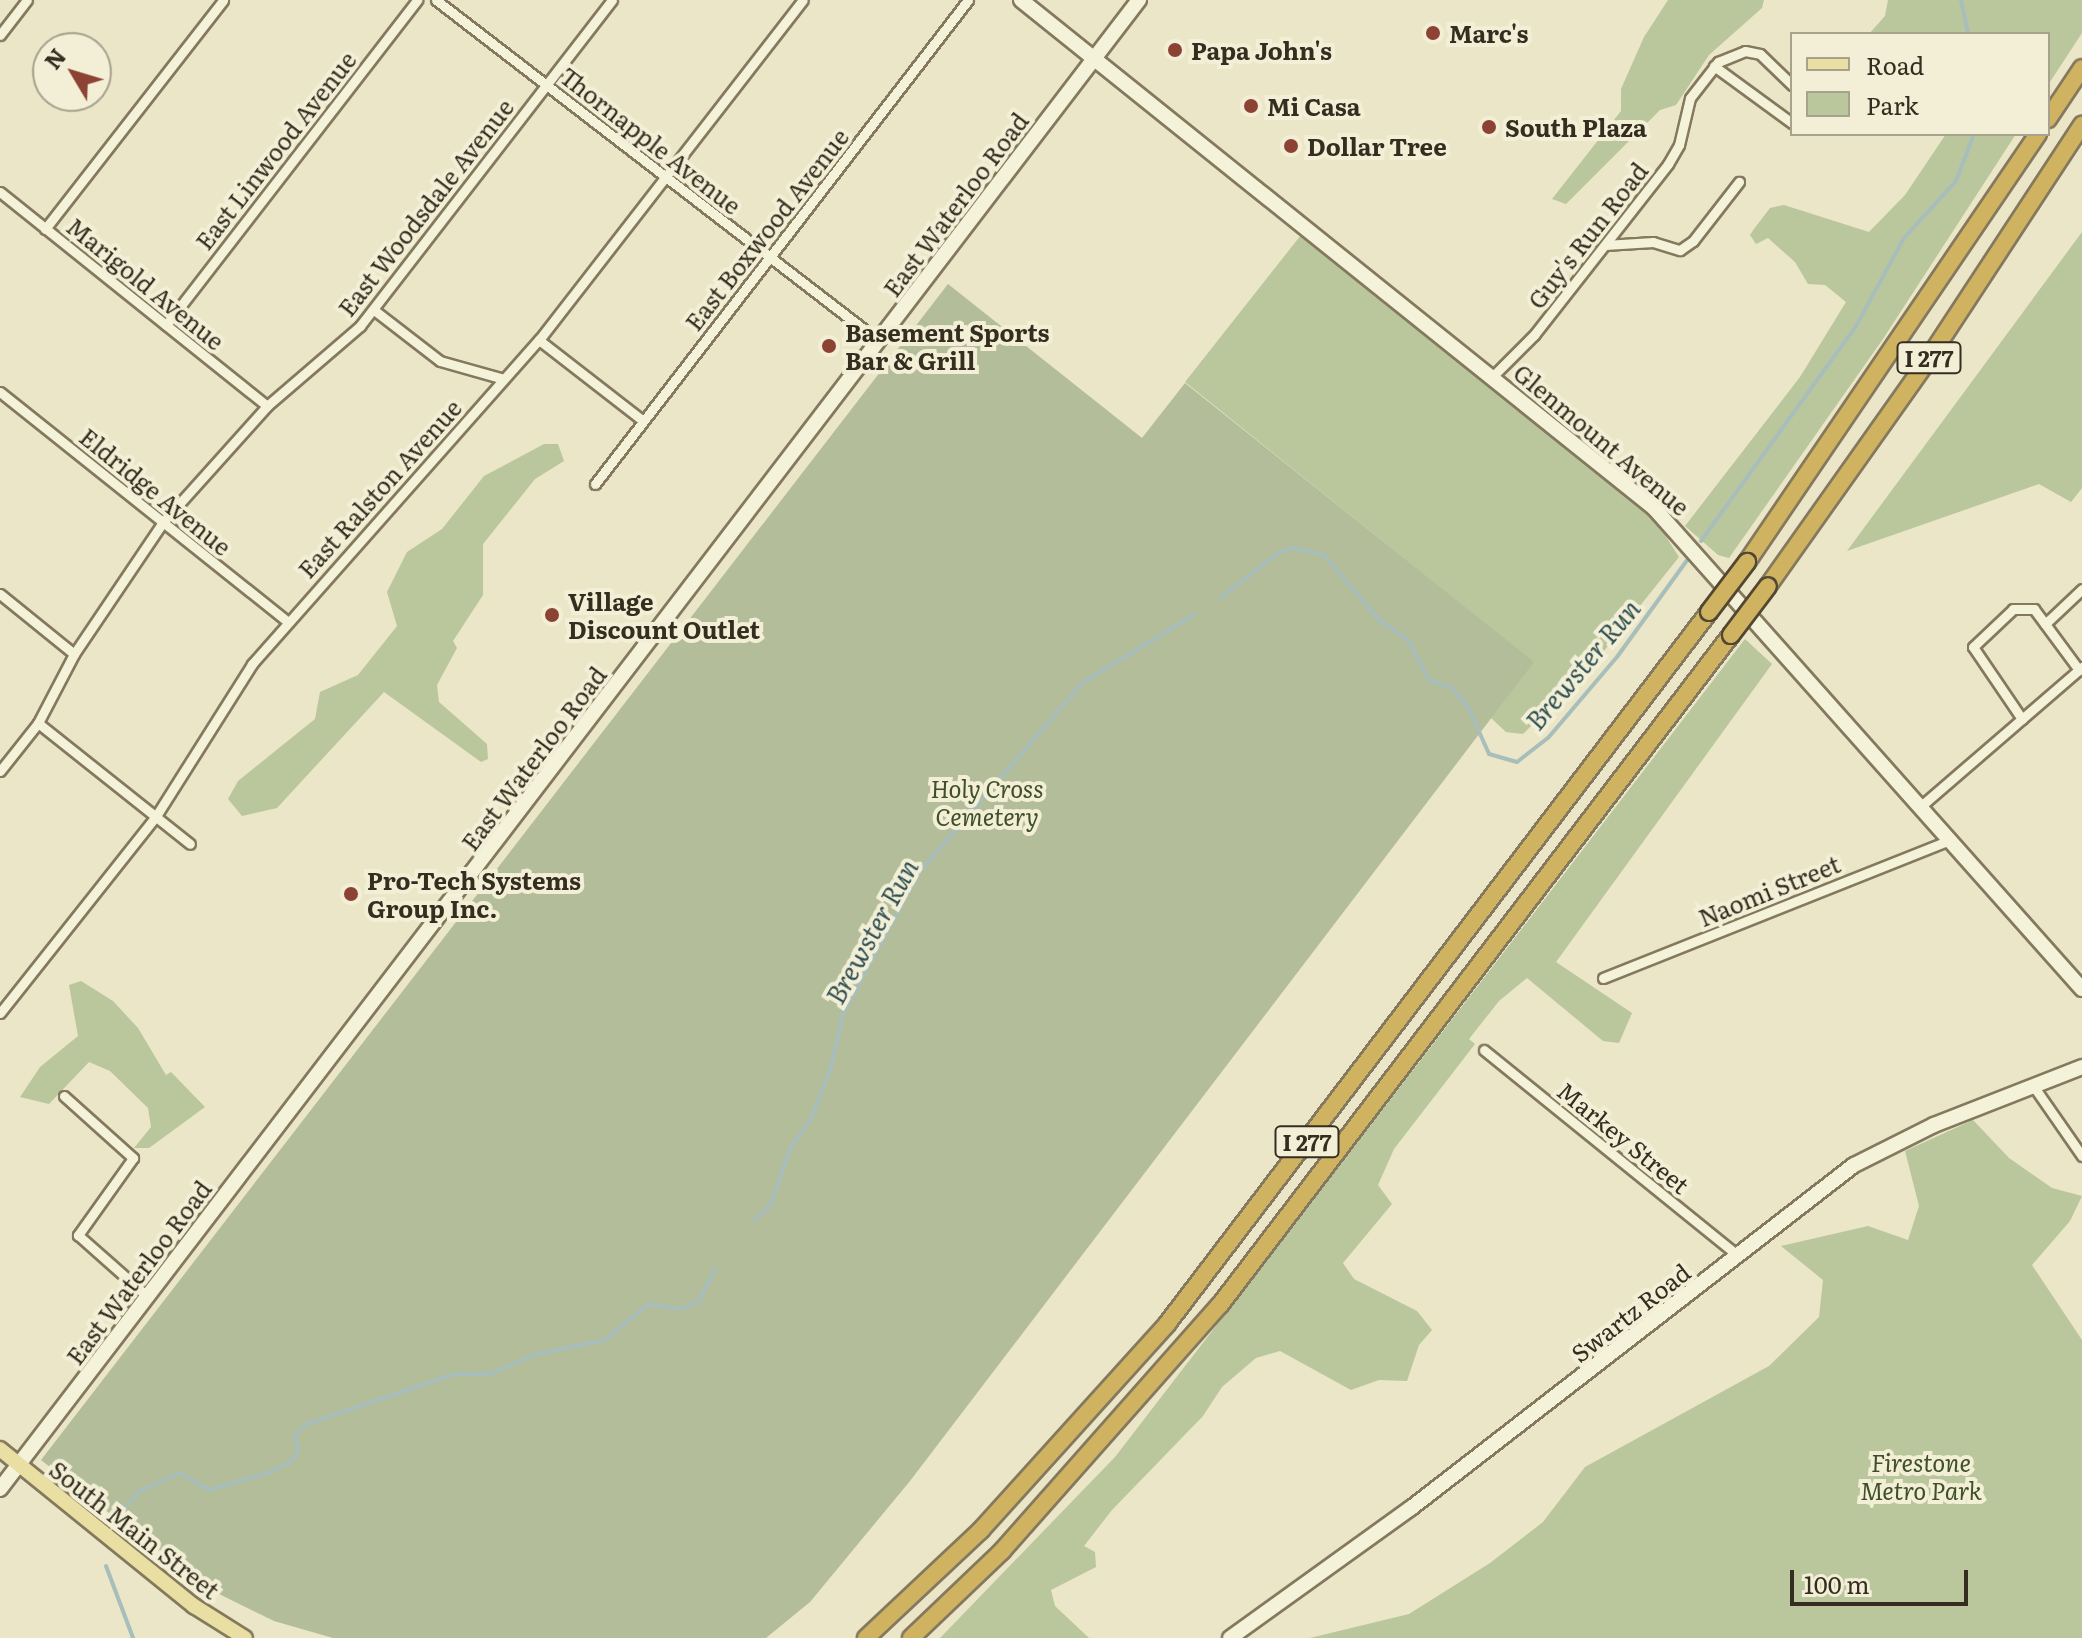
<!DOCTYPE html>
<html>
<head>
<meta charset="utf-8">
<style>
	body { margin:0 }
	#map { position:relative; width:2082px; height:1638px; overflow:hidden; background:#eae6c7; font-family:Literata,serif }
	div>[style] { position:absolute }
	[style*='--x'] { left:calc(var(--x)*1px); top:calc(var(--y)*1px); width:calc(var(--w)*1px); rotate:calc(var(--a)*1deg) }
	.green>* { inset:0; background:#bac79c }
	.cemetery>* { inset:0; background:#b3bd9a }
	.stream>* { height:4px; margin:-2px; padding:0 2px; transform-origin:2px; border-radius:2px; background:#a8bebb }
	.roads { filter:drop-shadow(2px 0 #84795e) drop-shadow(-2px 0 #84795e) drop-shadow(0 2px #84795e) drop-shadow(0 -2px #84795e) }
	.street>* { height:9px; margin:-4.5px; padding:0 4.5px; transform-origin:4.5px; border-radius:4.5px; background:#f5f2da }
	.secondary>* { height:14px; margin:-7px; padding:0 7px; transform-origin:7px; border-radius:7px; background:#f5f2da }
	.primary>* { height:14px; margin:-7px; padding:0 7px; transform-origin:7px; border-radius:7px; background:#e9dfa3 }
	.highway>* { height:16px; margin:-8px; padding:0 8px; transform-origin:8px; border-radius:8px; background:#d0b361 }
	.bridges { filter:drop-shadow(2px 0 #524732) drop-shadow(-2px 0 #524732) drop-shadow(0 2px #524732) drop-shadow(0 -2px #524732) }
	.highway-bridge>* { height:16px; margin:-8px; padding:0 8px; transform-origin:8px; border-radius:8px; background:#d0b361 }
	.dots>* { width:22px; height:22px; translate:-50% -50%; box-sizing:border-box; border:4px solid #f2efd6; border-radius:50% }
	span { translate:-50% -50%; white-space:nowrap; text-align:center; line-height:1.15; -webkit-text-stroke:8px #f2efd6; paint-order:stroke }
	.shield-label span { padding:2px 6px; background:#f2efd6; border:2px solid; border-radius:6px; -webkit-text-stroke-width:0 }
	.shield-label { font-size:22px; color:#352e20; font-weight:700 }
	.poi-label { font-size:24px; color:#352e20; font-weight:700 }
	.left { translate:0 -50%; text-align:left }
	.street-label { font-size:24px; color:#352e20 }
	.park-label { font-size:24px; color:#3f5029; font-style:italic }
	.water-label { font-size:26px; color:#315054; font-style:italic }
	.legend { position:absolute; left:1790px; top:32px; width:260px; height:104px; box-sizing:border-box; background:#f2efd6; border:2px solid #a6a28d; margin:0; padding:10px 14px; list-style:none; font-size:24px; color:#352e20 }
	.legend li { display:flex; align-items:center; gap:16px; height:40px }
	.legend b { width:40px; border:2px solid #a6a28d }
	.north { position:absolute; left:32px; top:32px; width:80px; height:80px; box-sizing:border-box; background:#f2efd6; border:2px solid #a6a28d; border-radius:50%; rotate:308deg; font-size:22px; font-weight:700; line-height:32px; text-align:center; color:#352e20 }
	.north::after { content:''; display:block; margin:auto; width:28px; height:36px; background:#8d4334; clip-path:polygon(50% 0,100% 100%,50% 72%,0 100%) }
	.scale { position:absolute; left:1790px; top:1570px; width:178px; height:36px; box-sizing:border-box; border:4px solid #352e20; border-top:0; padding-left:10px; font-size:24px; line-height:28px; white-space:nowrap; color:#352e20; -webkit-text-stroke:6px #f2efd6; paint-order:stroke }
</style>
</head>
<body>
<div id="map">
	<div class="green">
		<i style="clip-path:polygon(1668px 0,1764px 0,1762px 8px,1709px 55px,1676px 105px,1660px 110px,1566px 204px,1552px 199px,1621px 111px,1621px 89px,1644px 37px)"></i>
		<i style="clip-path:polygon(1888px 0,2082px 0,2082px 33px,2048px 85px,2048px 34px,1869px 34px,1885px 16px)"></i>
		<i style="clip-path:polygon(1946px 134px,2016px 134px,1883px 339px,1729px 558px,1718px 555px,1685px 526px,1800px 377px,1846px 302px,1825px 285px,1808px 284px,1795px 262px,1768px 238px,1756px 244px,1750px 235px,1754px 229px,1770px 208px,1784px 205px,1869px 232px,1905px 195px)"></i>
		<i style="clip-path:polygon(2082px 232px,2082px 488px,2071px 502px,2039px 484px,1847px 551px)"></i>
		<i style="clip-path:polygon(1301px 235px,1606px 476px,1660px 527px,1679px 557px,1592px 666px,1523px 734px,1506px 732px,1491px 718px,1533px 662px,1185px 382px)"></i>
		<i style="clip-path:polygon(544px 444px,558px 444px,564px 461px,535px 479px,483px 544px,483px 595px,453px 641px,457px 648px,437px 685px,439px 702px,487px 744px,488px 759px,481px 762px,384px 692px,277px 808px,242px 816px,228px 799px,238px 781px,315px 719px,320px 692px,358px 675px,397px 626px,387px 592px,407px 552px,442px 529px,484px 476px)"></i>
		<i style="clip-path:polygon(1745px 639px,1772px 664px,1556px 962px,1632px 1013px,1619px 1043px,1603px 1041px,1527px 978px,1499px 1001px,1469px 1039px,1475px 1044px,1394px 1149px,1378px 1185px,1392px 1204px,1343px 1263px,1354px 1279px,1417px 1311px,1432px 1330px,1419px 1345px,1407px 1381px,1379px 1380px,1351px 1390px,1280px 1351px,1256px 1358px,1222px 1387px,1203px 1416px,1112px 1510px,1084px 1546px,1095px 1552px,1096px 1567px,1051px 1590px,1055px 1606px,1089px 1638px,940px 1638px,1115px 1457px)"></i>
		<i style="clip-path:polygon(81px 981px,113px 1001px,138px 1028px,166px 1075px,171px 1072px,205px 1107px,149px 1148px,134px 1148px,151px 1127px,148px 1108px,110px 1071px,89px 1062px,49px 1104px,20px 1097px,40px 1067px,78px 1036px,69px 985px)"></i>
		<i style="clip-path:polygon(1973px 1120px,2009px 1158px,2052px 1188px,2082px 1196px,2070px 1221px,2032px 1265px,2082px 1340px,2082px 1638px,1310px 1638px,1409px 1614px,1490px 1563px,1543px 1522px,1585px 1467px,1769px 1366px,1819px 1317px,1823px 1280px,1781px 1246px,1868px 1226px,1908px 1240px,1919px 1206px,1905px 1151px)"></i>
	</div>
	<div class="cemetery">
		<i style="clip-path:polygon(948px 284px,1142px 438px,1185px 383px,1534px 662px,910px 1481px,810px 1602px,766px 1638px,333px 1638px,274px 1621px,203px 1586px,41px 1460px)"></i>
	</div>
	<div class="stream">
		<i style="--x:1961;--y:0;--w:35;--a:78"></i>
		<i style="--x:1701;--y:541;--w:265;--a:-54.2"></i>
		<i style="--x:1856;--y:326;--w:100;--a:-61.4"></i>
		<i style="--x:1904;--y:238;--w:77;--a:-47.6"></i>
		<i style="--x:1956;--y:181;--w:50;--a:-69"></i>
		<i style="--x:1220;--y:598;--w:72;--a:-37.7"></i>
		<i style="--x:1277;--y:554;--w:16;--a:-22"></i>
		<i style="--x:1292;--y:548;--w:33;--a:12"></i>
		<i style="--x:1324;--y:555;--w:84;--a:49.8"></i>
		<i style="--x:1378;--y:619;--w:37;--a:35"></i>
		<i style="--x:1408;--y:640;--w:45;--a:62.3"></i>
		<i style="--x:1429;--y:680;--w:24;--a:19"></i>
		<i style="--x:1452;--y:688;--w:25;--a:50"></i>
		<i style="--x:1468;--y:707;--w:51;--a:65.9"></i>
		<i style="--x:1489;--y:754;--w:29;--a:16"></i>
		<i style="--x:1517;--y:762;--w:39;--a:-38"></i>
		<i style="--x:1548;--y:738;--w:106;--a:-49.6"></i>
		<i style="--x:1617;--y:657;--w:121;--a:-54.1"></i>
		<i style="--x:755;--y:1220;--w:23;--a:-45"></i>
		<i style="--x:771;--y:1204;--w:58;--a:-70.9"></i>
		<i style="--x:790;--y:1149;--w:37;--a:-55"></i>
		<i style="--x:811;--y:1119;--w:56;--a:-69"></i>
		<i style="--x:831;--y:1067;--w:54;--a:-77.2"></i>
		<i style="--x:843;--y:1014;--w:159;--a:-61.8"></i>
		<i style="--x:918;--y:874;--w:252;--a:-49.3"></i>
		<i style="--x:1082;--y:683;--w:132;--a:-31.4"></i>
		<i style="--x:120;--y:1513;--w:30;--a:-48"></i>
		<i style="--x:140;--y:1491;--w:44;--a:-24.2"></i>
		<i style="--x:180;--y:1473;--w:34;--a:30"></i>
		<i style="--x:209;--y:1490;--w:65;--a:-16.2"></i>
		<i style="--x:271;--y:1472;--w:24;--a:-28"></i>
		<i style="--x:292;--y:1461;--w:13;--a:-61"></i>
		<i style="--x:298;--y:1450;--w:15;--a:-101"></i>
		<i style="--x:295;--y:1435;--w:16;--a:-43"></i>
		<i style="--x:307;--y:1424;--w:156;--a:-18.7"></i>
		<i style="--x:455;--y:1374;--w:35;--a:0"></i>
		<i style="--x:490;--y:1374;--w:51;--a:-23.1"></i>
		<i style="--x:537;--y:1354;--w:69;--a:-11.6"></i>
		<i style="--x:605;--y:1340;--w:57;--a:-39.3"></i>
		<i style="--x:649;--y:1304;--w:32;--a:9"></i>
		<i style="--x:681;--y:1309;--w:20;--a:-24"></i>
		<i style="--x:699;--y:1301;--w:36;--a:-63"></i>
		<i style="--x:106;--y:1566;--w:77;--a:69.4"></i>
	</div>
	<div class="roads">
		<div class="street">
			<i style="--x:436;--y:0;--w:559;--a:37.59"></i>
			<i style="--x:0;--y:35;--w:44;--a:-52.4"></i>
			<i style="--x:1714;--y:66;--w:97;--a:36.2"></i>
			<i style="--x:0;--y:192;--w:342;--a:38.7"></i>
			<i style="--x:45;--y:229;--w:290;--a:-52.1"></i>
			<i style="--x:1605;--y:245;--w:48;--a:-3.6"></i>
			<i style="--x:1653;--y:242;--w:28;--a:17"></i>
			<i style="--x:1680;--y:250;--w:16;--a:-35"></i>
			<i style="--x:1693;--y:241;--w:75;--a:-52.1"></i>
			<i style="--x:374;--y:310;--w:83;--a:37.7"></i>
			<i style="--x:440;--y:361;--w:66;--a:15.7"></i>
			<i style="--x:166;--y:325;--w:411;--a:-52.3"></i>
			<i style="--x:539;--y:340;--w:130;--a:37.8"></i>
			<i style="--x:1493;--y:376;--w:58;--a:-45"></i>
			<i style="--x:1534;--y:335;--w:217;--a:-51.9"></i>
			<i style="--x:1668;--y:164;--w:22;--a:-60"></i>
			<i style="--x:1679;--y:145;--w:48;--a:-76.8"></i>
			<i style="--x:1690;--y:98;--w:46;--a:-52.1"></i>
			<i style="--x:1718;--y:62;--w:29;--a:-22"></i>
			<i style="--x:1745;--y:51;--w:15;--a:11"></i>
			<i style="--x:1760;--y:54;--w:45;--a:44.1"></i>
			<i style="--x:0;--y:392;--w:367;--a:38.6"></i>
			<i style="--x:595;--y:484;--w:611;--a:-52.38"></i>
			<i style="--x:0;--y:594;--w:95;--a:39"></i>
			<i style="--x:2045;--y:624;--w:51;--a:-43.4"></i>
			<i style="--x:2022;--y:719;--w:87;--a:-124.2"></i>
			<i style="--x:1973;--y:647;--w:55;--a:-43.5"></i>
			<i style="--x:2013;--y:609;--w:21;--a:0"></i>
			<i style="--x:2034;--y:609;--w:76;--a:53.6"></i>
			<i style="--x:38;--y:723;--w:194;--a:38.5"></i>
			<i style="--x:0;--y:771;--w:61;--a:-51.6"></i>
			<i style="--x:38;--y:723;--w:78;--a:-62.4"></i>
			<i style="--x:74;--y:654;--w:159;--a:-56"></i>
			<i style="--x:163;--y:522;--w:156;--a:-48.1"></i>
			<i style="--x:267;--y:406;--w:123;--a:-40.7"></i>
			<i style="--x:360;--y:326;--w:412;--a:-52.3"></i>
			<i style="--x:1921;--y:806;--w:213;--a:-40.8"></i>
			<i style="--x:1603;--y:978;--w:373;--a:-21.7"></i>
			<i style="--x:0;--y:1013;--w:251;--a:-51.6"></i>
			<i style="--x:156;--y:816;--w:180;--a:-57.7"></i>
			<i style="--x:252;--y:664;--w:433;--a:-48.5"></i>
			<i style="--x:539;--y:340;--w:430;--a:-52.2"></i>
			<i style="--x:1484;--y:1050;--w:327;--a:39"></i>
			<i style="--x:2034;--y:1087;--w:84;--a:55.2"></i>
			<i style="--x:64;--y:1096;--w:93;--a:41.9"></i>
			<i style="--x:133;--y:1158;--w:95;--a:125.5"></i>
			<i style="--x:78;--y:1235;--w:94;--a:41.5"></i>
		</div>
		<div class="secondary">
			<i style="--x:1021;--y:0;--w:812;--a:38.75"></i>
			<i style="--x:1654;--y:508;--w:644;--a:48.34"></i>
			<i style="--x:0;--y:1489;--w:1875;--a:-52.59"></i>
			<i style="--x:1230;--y:1638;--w:223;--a:-35.7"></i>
			<i style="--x:1411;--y:1508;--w:560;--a:-37.75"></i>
			<i style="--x:1854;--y:1165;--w:89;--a:-26.6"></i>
			<i style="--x:1934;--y:1125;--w:159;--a:-21.4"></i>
		</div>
		<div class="primary">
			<i style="--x:0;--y:1449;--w:250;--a:39"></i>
			<i style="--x:194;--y:1606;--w:60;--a:32.1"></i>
		</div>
		<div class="highway">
			<i style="--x:2048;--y:119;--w:61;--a:-56.3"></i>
			<i style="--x:1747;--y:562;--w:518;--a:-55.79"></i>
			<i style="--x:1768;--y:586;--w:268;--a:-54.7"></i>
			<i style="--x:1923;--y:367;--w:290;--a:-56.7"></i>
			<i style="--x:866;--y:1638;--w:158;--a:-43.2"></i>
			<i style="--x:981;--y:1530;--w:278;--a:-47.9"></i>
			<i style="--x:1167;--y:1324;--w:895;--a:-52.72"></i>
			<i style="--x:911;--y:1638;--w:126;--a:-43.7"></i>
			<i style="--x:1002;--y:1551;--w:329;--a:-48.5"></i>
			<i style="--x:1220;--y:1305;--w:843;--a:-52.67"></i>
		</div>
	</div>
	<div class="bridges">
		<div class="highway-bridge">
			<i style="--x:1709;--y:612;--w:63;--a:-52.8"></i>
			<i style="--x:1731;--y:635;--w:61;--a:-52.9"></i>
		</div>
	</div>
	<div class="dots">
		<i style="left:1433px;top:33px;background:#8d4334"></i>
		<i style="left:1175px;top:50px;background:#8d4334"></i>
		<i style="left:1251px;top:106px;background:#8d4334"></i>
		<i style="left:1489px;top:127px;background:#8d4334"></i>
		<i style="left:1291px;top:146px;background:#8d4334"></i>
		<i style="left:829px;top:346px;background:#8d4334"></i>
		<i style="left:552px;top:615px;background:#8d4334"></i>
		<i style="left:351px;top:894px;background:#8d4334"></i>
	</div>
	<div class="shield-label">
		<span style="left:1929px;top:358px">I 277</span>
		<span style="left:1307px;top:1142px">I 277</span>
	</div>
	<div class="poi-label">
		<span class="left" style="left:1449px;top:33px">Marc's</span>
		<span class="left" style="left:1191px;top:50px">Papa John's</span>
		<span class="left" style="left:1267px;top:106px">Mi Casa</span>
		<span class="left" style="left:1505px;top:127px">South Plaza</span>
		<span class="left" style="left:1307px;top:146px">Dollar Tree</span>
		<span class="left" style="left:845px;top:346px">Basement Sports<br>Bar &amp; Grill</span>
		<span class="left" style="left:568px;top:615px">Village<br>Discount Outlet</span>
		<span class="left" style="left:367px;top:894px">Pro-Tech Systems<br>Group Inc.</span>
	</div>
	<div class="street-label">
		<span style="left:651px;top:140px;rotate:38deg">Thornapple Avenue</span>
		<span style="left:275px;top:150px;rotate:-52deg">East Linwood Avenue</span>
		<span style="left:955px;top:204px;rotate:-53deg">East Waterloo Road</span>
		<span style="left:425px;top:207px;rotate:-52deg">East Woodsdale Avenue</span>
		<span style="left:766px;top:229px;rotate:-52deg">East Boxwood Avenue</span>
		<span style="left:1587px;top:235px;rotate:-52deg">Guy's Run Road</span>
		<span style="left:146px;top:283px;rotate:39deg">Marigold Avenue</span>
		<span style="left:1602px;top:439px;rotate:40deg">Glenmount Avenue</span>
		<span style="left:379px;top:488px;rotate:-48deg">East Ralston Avenue</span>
		<span style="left:156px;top:491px;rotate:39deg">Eldridge Avenue</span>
		<span style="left:533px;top:758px;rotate:-53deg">East Waterloo Road</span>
		<span style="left:1769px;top:890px;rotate:-22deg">Naomi Street</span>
		<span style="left:1624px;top:1137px;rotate:39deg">Markey Street</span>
		<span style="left:138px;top:1272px;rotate:-53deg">East Waterloo Road</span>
		<span style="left:1630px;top:1312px;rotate:-38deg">Swartz Road</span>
		<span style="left:135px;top:1529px;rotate:38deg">South Main Street</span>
	</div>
	<div class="park-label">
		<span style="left:987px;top:802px">Holy Cross<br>Cemetery</span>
		<span style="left:1921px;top:1476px">Firestone<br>Metro Park</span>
	</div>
	<div class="water-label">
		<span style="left:1582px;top:664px;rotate:-50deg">Brewster Run</span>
		<span style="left:871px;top:931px;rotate:-61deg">Brewster Run</span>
	</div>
	<ul class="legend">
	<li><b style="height:10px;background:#e9dfa3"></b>Road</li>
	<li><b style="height:22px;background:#bac79c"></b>Park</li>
	</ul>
	<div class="north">N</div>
	<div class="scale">100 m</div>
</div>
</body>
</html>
